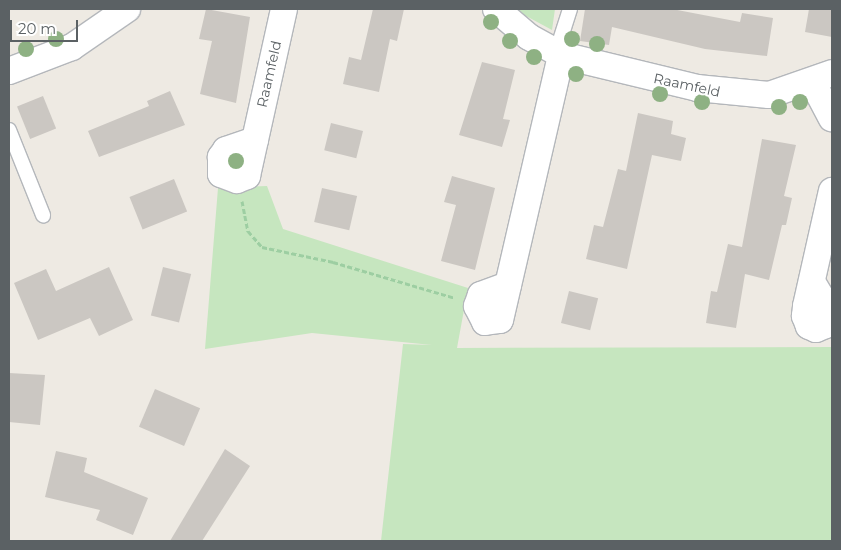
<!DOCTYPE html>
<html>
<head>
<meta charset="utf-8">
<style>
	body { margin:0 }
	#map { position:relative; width:841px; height:550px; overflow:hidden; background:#eeeae3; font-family:Montserrat,sans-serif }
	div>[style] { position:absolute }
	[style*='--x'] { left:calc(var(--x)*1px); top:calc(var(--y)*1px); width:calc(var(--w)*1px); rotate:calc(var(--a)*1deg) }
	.green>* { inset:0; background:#c6e6bf }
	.building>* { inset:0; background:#cbc7c2; transform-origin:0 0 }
	.path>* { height:3px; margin-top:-1.5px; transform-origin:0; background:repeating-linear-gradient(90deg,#9dcea2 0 5px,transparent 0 7.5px) }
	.roads { filter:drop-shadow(1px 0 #b4b7bb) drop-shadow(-1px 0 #b4b7bb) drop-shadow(0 1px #b4b7bb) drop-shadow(0 -1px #b4b7bb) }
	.lane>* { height:14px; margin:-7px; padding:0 7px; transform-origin:7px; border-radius:7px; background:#fff }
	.street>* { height:26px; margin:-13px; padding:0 13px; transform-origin:13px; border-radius:13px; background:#fff }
	.trees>* { width:16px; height:16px; margin:-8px; border-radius:50%; background:#8eb183 }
	span { translate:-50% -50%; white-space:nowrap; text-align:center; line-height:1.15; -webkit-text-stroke:4px #fff; paint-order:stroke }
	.street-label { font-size:14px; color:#5b6164 }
	.frame { position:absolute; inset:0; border:10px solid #5b6164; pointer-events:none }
	.scale { position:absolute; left:10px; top:20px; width:68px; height:22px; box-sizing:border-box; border:2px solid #5b6164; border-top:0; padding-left:6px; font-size:15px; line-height:18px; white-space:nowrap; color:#5b6164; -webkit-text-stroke:4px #fff; paint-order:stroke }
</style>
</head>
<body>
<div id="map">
	<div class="green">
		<i style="clip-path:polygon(514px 9px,555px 9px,552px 30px,515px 10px)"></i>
		<i style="clip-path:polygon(267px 186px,283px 229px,468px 288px,457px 348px,832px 347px,832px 541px,381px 541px,403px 344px,432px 345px,312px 333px,205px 349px,218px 188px)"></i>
	</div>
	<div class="building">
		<i style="clip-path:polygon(206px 9px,250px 17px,236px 103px,200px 94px,212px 41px,199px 39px)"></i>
		<i style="clip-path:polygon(373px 9px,404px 9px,397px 41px,390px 39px,379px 92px,343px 84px,349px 57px,361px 60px)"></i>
		<i style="clip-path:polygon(585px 9px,672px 9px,740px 22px,742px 13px,773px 18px,767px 56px,705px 49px,612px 27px,609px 45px,580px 41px)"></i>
		<i style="clip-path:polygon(809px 9px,832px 9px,832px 37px,805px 32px)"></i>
		<i style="clip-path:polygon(482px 62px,515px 70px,503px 119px,510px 120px,502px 147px,459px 135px)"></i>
		<i style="clip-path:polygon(170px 91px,185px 125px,99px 157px,88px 131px,149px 106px,147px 101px)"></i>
		<i style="left:43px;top:96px;width:35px;height:28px;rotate:68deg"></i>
		<i style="clip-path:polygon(638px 113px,673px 121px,671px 134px,686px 138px,681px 161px,652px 155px,627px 269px,586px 259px,594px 225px,603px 227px,618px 169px,626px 171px)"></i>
		<i style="left:331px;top:123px;width:33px;height:28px;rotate:14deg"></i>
		<i style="clip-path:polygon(762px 139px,796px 145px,784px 196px,792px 198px,786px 225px,782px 225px,769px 280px,745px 274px,736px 328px,706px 323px,711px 291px,717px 292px,728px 244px,742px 247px)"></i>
		<i style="clip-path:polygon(452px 176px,495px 188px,475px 270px,441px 261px,456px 205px,444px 202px)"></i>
		<i style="left:174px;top:179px;width:35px;height:48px;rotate:68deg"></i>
		<i style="left:322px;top:188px;width:36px;height:35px;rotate:13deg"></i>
		<i style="clip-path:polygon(109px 267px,133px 320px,99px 336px,90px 318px,38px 340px,14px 283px,46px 269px,56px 291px)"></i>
		<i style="left:163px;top:267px;width:29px;height:50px;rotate:14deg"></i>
		<i style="left:569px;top:291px;width:30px;height:33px;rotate:14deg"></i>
		<i style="clip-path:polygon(9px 373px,45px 375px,40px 425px,9px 422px)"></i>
		<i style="left:155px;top:389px;width:49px;height:41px;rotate:23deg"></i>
		<i style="clip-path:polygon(225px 449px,250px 466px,202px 541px,170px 541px)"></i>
		<i style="clip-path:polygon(56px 451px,87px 458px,84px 472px,148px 498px,133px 535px,96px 520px,100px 510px,45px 497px)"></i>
	</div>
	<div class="path">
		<i style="--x:242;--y:201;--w:31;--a:79"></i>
		<i style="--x:248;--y:231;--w:21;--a:49"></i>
		<i style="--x:262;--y:247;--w:73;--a:11.9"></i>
		<i style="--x:333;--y:262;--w:127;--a:16.4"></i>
	</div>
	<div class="roads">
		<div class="lane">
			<i style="--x:556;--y:53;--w:46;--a:-72.3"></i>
			<i style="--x:9;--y:130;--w:92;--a:68.2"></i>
		</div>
		<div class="street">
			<i style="--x:496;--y:9;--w:43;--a:40.3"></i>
			<i style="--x:529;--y:37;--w:37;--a:29"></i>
			<i style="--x:561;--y:55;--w:140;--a:13.6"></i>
			<i style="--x:697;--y:88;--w:72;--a:5.6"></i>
			<i style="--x:769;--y:95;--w:67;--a:-19.2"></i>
			<i style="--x:9;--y:71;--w:67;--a:-20.9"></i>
			<i style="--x:72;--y:47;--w:67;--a:-34.6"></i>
			<i style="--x:813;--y:83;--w:40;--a:62"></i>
			<i style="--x:255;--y:140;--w:31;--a:161"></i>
			<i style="--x:226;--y:150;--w:9;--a:126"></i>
			<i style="--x:221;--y:157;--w:17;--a:90"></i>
			<i style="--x:221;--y:174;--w:17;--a:21"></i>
			<i style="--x:237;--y:180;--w:11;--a:-22"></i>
			<i style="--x:247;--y:176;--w:171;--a:-77.5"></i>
			<i style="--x:812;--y:282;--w:33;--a:59"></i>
			<i style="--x:829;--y:310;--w:16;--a:105"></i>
			<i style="--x:825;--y:325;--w:10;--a:156"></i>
			<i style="--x:816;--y:329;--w:8;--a:-157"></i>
			<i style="--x:809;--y:326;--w:11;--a:-112"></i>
			<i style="--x:805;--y:316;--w:10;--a:-84"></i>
			<i style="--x:806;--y:306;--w:118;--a:-77.3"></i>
			<i style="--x:508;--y:285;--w:29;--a:160"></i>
			<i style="--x:481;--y:295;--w:12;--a:110"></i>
			<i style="--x:477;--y:306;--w:18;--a:63"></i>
			<i style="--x:485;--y:322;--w:15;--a:-8"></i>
			<i style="--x:500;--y:320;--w:272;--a:-77"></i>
		</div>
	</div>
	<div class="trees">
		<i style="left:491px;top:22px"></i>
		<i style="left:56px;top:39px"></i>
		<i style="left:572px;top:39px"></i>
		<i style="left:510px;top:41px"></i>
		<i style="left:597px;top:44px"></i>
		<i style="left:26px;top:49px"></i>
		<i style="left:534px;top:57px"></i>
		<i style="left:576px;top:74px"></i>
		<i style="left:660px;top:94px"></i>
		<i style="left:702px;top:102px"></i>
		<i style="left:800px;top:102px"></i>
		<i style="left:779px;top:107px"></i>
		<i style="left:236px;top:161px"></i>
	</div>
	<div class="street-label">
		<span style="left:269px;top:74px;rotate:-77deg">Raamfeld</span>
		<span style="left:687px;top:85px;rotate:12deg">Raamfeld</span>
	</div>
	<div class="frame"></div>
	<div class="scale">20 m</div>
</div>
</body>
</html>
